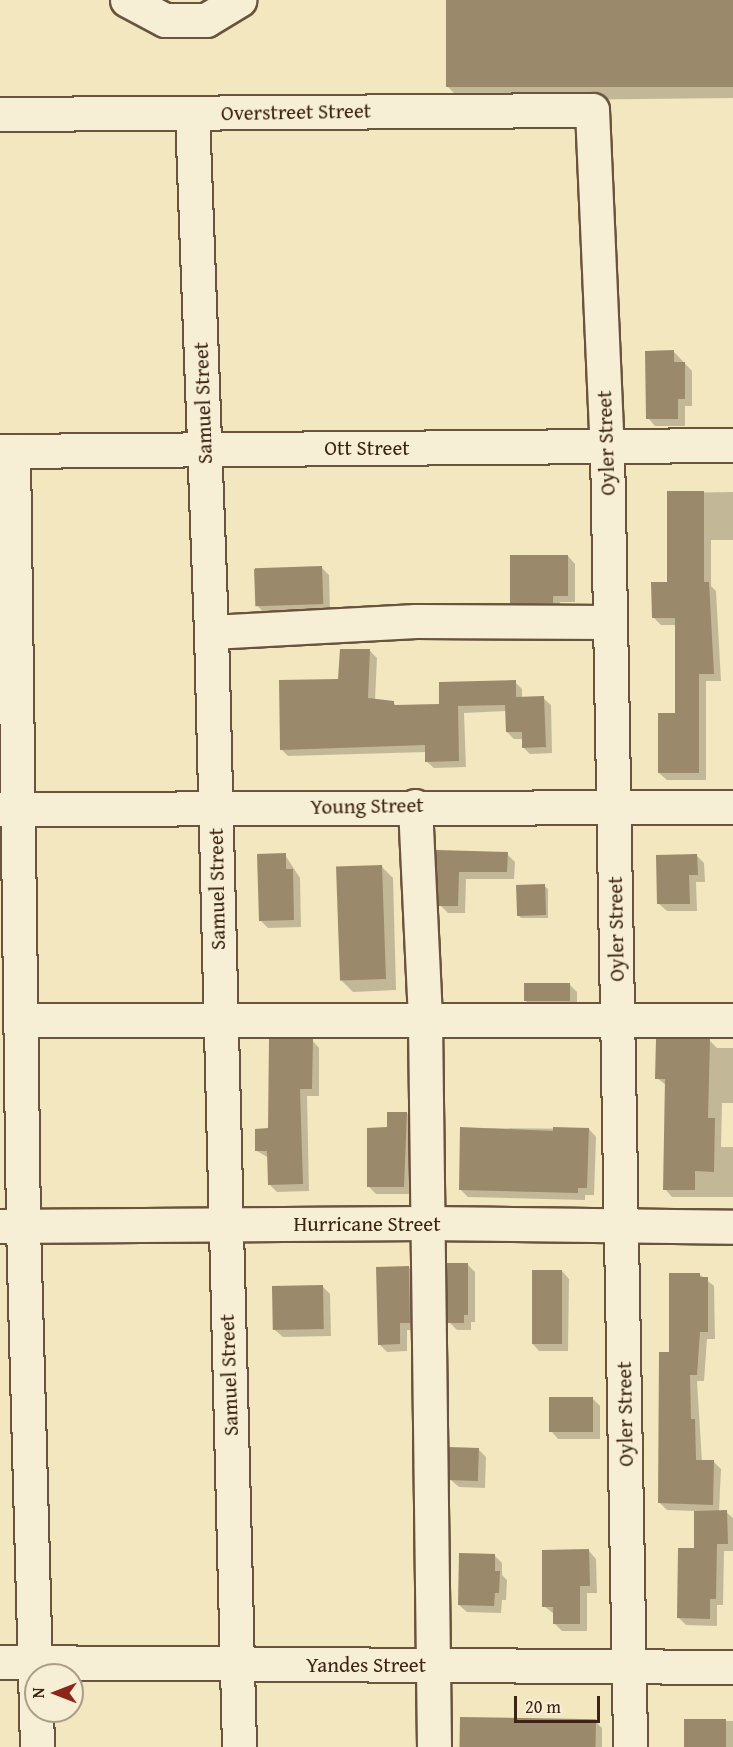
<!DOCTYPE html>
<html>
<head>
<meta charset="utf-8">
<style>
	body { margin:0 }
	#map { position:relative; width:733px; height:1747px; overflow:hidden; background:#f3e7bf; font-family:"Gentium Book Plus",serif }
	div>[style] { position:absolute }
	[style*='--x'] { left:calc(var(--x)*1px); top:calc(var(--y)*1px); width:calc(var(--w)*1px); rotate:calc(var(--a)*1deg) }
	.shadow>* { inset:0; background:#0003; transform-origin:0 0 }
	.building>* { inset:0; background:#9b896c; transform-origin:0 0 }
	.roads { filter:drop-shadow(2px 0 #6a543e) drop-shadow(-2px 0 #6a543e) drop-shadow(0 2px #6a543e) drop-shadow(0 -2px #6a543e) }
	.minor>* { height:33px; margin:-16.5px; padding:0 16.5px; transform-origin:16.5px; border-radius:16.5px; background:#f7efd5 }
	span { translate:-50% -50%; white-space:nowrap; text-align:center; line-height:1.15; -webkit-text-stroke:5px #f7efd5; paint-order:stroke }
	.street-label { font-size:21px; color:#3c2313 }
	.north { position:absolute; left:24px; top:1663px; width:60px; height:60px; box-sizing:border-box; background:#f7efd5; border:2px solid #ac9d87; border-radius:50%; rotate:270deg; font-size:16px; font-weight:700; line-height:24px; text-align:center; color:#3c2313 }
	.north::after { content:''; display:block; margin:auto; width:21px; height:27px; background:#8f2418; clip-path:polygon(50% 0,100% 100%,50% 72%,0 100%) }
	.scale { position:absolute; left:514px; top:1696px; width:86px; height:27px; box-sizing:border-box; border:3px solid #3c2313; border-top:0; padding-left:8px; font-size:18px; line-height:21px; white-space:nowrap; color:#3c2313; -webkit-text-stroke:4px #f7efd5; paint-order:stroke }
</style>
</head>
<body>
<div id="map">
	<div class="shadow">
		<i style="clip-path:polygon(448px 0,733px 0,733px 98px,462px 101px,448px 87px)"></i>
		<i style="clip-path:polygon(674px 352px,692px 371px,692px 406px,685px 406px,685px 426px,655px 426px,648px 418px)"></i>
		<i style="clip-path:polygon(733px 492px,733px 540px,711px 540px,711px 586px,716px 591px,721px 681px,706px 681px,706px 780px,667px 780px,659px 773px,676px 714px,676px 625px,661px 625px,653px 617px,669px 584px,669px 493px)"></i>
		<i style="clip-path:polygon(568px 556px,575px 564px,575px 602px,560px 602px,560px 610px,519px 610px,512px 602px)"></i>
		<i style="clip-path:polygon(321px 567px,329px 575px,330px 611px,263px 612px,256px 604px)"></i>
		<i style="clip-path:polygon(370px 651px,377px 658px,375px 700px,393px 702px,397px 707px,441px 706px,515px 682px,522px 689px,522px 698px,543px 698px,551px 705px,552px 753px,530px 754px,523px 747px,523px 739px,514px 739px,507px 732px,506px 711px,464px 713px,466px 767px,434px 768px,426px 761px,426px 752px,288px 756px,281px 749px)"></i>
		<i style="clip-path:polygon(437px 852px,507px 854px,515px 862px,514px 879px,466px 879px,465px 913px,448px 913px,440px 905px)"></i>
		<i style="clip-path:polygon(285px 855px,300px 878px,301px 927px,268px 928px,260px 920px)"></i>
		<i style="clip-path:polygon(696px 855px,704px 863px,705px 882px,696px 882px,697px 911px,667px 911px,659px 904px)"></i>
		<i style="clip-path:polygon(382px 867px,393px 878px,396px 990px,353px 992px,342px 981px)"></i>
		<i style="clip-path:polygon(544px 886px,548px 889px,548px 918px,521px 918px,518px 915px)"></i>
		<i style="clip-path:polygon(569px 984px,577px 992px,577px 1008px,533px 1008px,526px 1001px)"></i>
		<i style="clip-path:polygon(312px 1040px,319px 1048px,319px 1096px,307px 1096px,309px 1191px,277px 1192px,269px 1184px,269px 1158px,257px 1151px)"></i>
		<i style="clip-path:polygon(709px 1040px,717px 1048px,733px 1048px,733px 1103px,722px 1103px,721px 1147px,733px 1147px,733px 1197px,672px 1197px,665px 1189px,666px 1085px,657px 1078px)"></i>
		<i style="clip-path:polygon(407px 1113px,414px 1121px,410px 1194px,376px 1194px,369px 1187px,388px 1129px)"></i>
		<i style="clip-path:polygon(462px 1128px,589px 1129px,596px 1137px,594px 1195px,585px 1195px,585px 1200px,468px 1197px,461px 1190px)"></i>
		<i style="clip-path:polygon(467px 1264px,475px 1272px,475px 1322px,471px 1322px,471px 1330px,457px 1330px,449px 1322px)"></i>
		<i style="clip-path:polygon(409px 1267px,416px 1275px,417px 1330px,407px 1330px,407px 1351px,387px 1352px,379px 1344px)"></i>
		<i style="clip-path:polygon(562px 1271px,569px 1279px,568px 1351px,539px 1351px,532px 1343px)"></i>
		<i style="clip-path:polygon(699px 1274px,714px 1286px,715px 1339px,707px 1339px,704px 1381px,697px 1381px,702px 1462px,714px 1462px,721px 1469px,719px 1512px,726px 1512px,733px 1518px,733px 1551px,724px 1551px,723px 1605px,717px 1605px,717px 1626px,686px 1625px,679px 1618px,696px 1550px,695px 1511px,667px 1510px,660px 1503px,671px 1354px)"></i>
		<i style="clip-path:polygon(322px 1286px,330px 1294px,331px 1336px,283px 1337px,275px 1330px)"></i>
		<i style="clip-path:polygon(592px 1398px,600px 1406px,600px 1439px,558px 1439px,551px 1431px)"></i>
		<i style="clip-path:polygon(478px 1449px,486px 1457px,485px 1488px,459px 1487px,451px 1480px)"></i>
		<i style="clip-path:polygon(589px 1551px,596px 1559px,597px 1593px,587px 1593px,587px 1631px,562px 1631px,554px 1623px,554px 1614px,544px 1606px)"></i>
		<i style="clip-path:polygon(494px 1555px,502px 1563px,502px 1575px,507px 1580px,506px 1600px,502px 1600px,501px 1613px,467px 1612px,459px 1605px)"></i>
		<i style="clip-path:polygon(595px 1721px,602px 1728px,602px 1747px,462px 1747px)"></i>
		<i style="left:685px;top:1721px;width:48px;height:26px"></i>
	</div>
	<div class="building">
		<i style="left:446px;top:0;width:287px;height:87px"></i>
		<i style="clip-path:polygon(674px 350px,674px 362px,685px 362px,685px 399px,678px 399px,678px 419px,646px 419px,645px 351px)"></i>
		<i style="clip-path:polygon(667px 491px,704px 491px,704px 582px,709px 582px,714px 674px,699px 674px,699px 773px,658px 773px,658px 713px,675px 713px,675px 618px,652px 618px,651px 582px,667px 582px)"></i>
		<i style="clip-path:polygon(510px 555px,568px 555px,568px 596px,553px 596px,553px 603px,510px 603px)"></i>
		<i style="left:322px;top:566px;width:38px;height:68px;rotate:88deg"></i>
		<i style="clip-path:polygon(340px 649px,370px 649px,368px 698px,394px 701px,394px 705px,439px 704px,439px 682px,516px 680px,516px 697px,544px 696px,546px 747px,522px 748px,522px 732px,506px 732px,505px 705px,458px 706px,459px 761px,425px 762px,425px 745px,280px 750px,279px 680px,338px 679px)"></i>
		<i style="clip-path:polygon(436px 850px,508px 852px,507px 872px,459px 872px,458px 906px,438px 906px)"></i>
		<i style="clip-path:polygon(286px 853px,286px 869px,293px 869px,294px 920px,259px 921px,257px 854px)"></i>
		<i style="clip-path:polygon(697px 854px,698px 875px,689px 875px,690px 904px,657px 904px,656px 855px)"></i>
		<i style="left:382px;top:865px;width:114px;height:46px;rotate:88deg"></i>
		<i style="left:545px;top:884px;width:31px;height:29px;rotate:88deg"></i>
		<i style="left:570px;top:983px;width:18px;height:46px;rotate:90deg"></i>
		<i style="clip-path:polygon(269px 1039px,313px 1039px,312px 1089px,300px 1089px,303px 1184px,268px 1185px,267px 1151px,255px 1151px,255px 1129px,268px 1128px)"></i>
		<i style="clip-path:polygon(656px 1039px,710px 1039px,708px 1118px,715px 1118px,714px 1172px,695px 1171px,695px 1190px,663px 1190px,665px 1079px,655px 1079px)"></i>
		<i style="clip-path:polygon(387px 1112px,407px 1112px,404px 1187px,367px 1187px,367px 1128px,387px 1127px)"></i>
		<i style="clip-path:polygon(460px 1127px,553px 1131px,553px 1127px,589px 1128px,587px 1188px,578px 1188px,578px 1193px,459px 1190px)"></i>
		<i style="clip-path:polygon(447px 1263px,468px 1263px,468px 1315px,464px 1315px,464px 1323px,447px 1323px)"></i>
		<i style="clip-path:polygon(409px 1266px,410px 1323px,400px 1323px,400px 1344px,378px 1345px,376px 1267px)"></i>
		<i style="left:532px;top:1270px;width:30px;height:74px"></i>
		<i style="clip-path:polygon(669px 1273px,700px 1273px,700px 1277px,708px 1277px,708px 1332px,700px 1332px,697px 1375px,690px 1375px,691px 1419px,695px 1419px,696px 1460px,714px 1460px,713px 1505px,658px 1503px,659px 1352px,669px 1352px)"></i>
		<i style="left:323px;top:1285px;width:44px;height:51px;rotate:89deg"></i>
		<i style="left:549px;top:1397px;width:44px;height:35px"></i>
		<i style="left:449px;top:1447px;width:30px;height:33px;rotate:2deg"></i>
		<i style="clip-path:polygon(727px 1510px,728px 1544px,717px 1544px,716px 1599px,710px 1599px,710px 1619px,677px 1618px,678px 1548px,694px 1548px,694px 1511px)"></i>
		<i style="clip-path:polygon(589px 1549px,590px 1586px,580px 1586px,580px 1624px,553px 1624px,553px 1607px,542px 1607px,542px 1550px)"></i>
		<i style="clip-path:polygon(459px 1553px,495px 1554px,495px 1571px,500px 1571px,499px 1593px,495px 1593px,494px 1606px,458px 1605px)"></i>
		<i style="left:460px;top:1717px;width:136px;height:30px;rotate:1deg"></i>
		<i style="left:684px;top:1719px;width:42px;height:28px"></i>
	</div>
	<div class="roads">
		<div class="minor">
			<i style="--x:127;--y:0;--w:43;--a:27.8"></i>
			<i style="--x:165;--y:20;--w:41;--a:0"></i>
			<i style="--x:206;--y:20;--w:39;--a:-31"></i>
			<i style="--x:0;--y:114;--w:592;--a:-0.39"></i>
			<i style="--x:592;--y:110;--w:339;--a:87.5"></i>
			<i style="--x:607;--y:449;--w:1298;--a:88.98"></i>
			<i style="--x:192;--y:114;--w:518;--a:87.9"></i>
			<i style="--x:211;--y:632;--w:1115;--a:88.56"></i>
			<i style="--x:0;--y:451;--w:733;--a:-0.47"></i>
			<i style="--x:13;--y:451;--w:775;--a:89.26"></i>
			<i style="--x:23;--y:1226;--w:521;--a:88.46"></i>
			<i style="--x:211;--y:632;--w:205;--a:-3.1"></i>
			<i style="--x:416;--y:621;--w:194;--a:0.3"></i>
			<i style="--x:415;--y:806;--w:214;--a:87.3"></i>
			<i style="--x:425;--y:1020;--w:727;--a:89.29"></i>
			<i style="--x:0;--y:809;--w:733;--a:-0.16"></i>
			<i style="--x:23;--y:1020;--w:710;--a:0"></i>
			<i style="--x:0;--y:1226;--w:425;--a:-0.4"></i>
			<i style="--x:425;--y:1223;--w:308;--a:0.7"></i>
			<i style="--x:0;--y:1662;--w:733;--a:0.39"></i>
		</div>
	</div>
	<div class="street-label">
		<span style="left:296px;top:112px;rotate:-1deg">Overstreet Street</span>
		<span style="left:203px;top:403px;rotate:-92deg">Samuel Street</span>
		<span style="left:606px;top:443px;rotate:-92deg">Oyler Street</span>
		<span style="left:367px;top:448px">Ott Street</span>
		<span style="left:367px;top:806px;rotate:-1deg">Young Street</span>
		<span style="left:217px;top:889px;rotate:-91deg">Samuel Street</span>
		<span style="left:616px;top:929px;rotate:-91deg">Oyler Street</span>
		<span style="left:367px;top:1224px">Hurricane Street</span>
		<span style="left:229px;top:1375px;rotate:-92deg">Samuel Street</span>
		<span style="left:625px;top:1414px;rotate:-91deg">Oyler Street</span>
		<span style="left:366px;top:1665px">Yandes Street</span>
	</div>
	<div class="north">N</div>
	<div class="scale">20 m</div>
</div>
</body>
</html>
